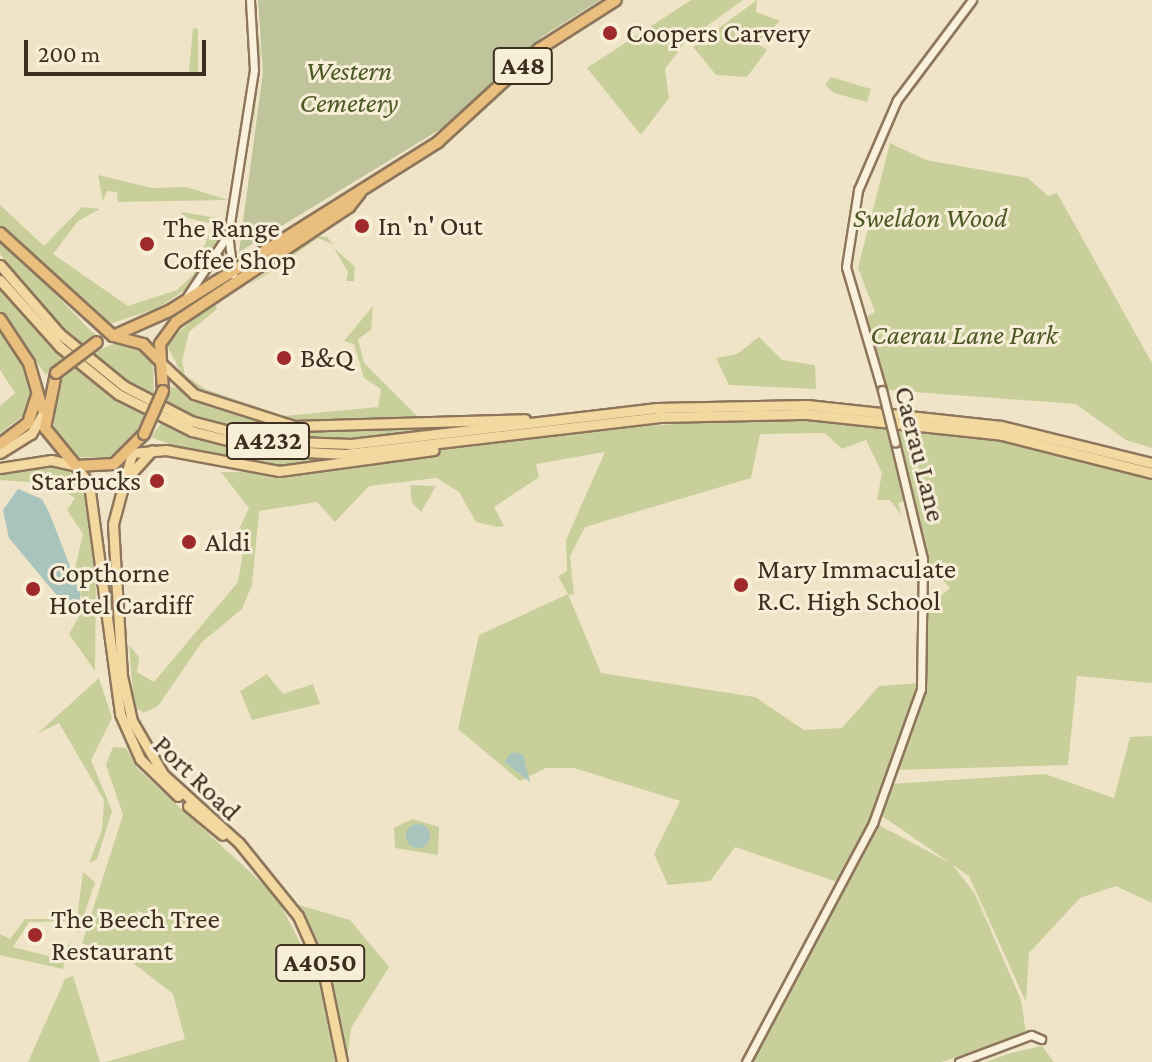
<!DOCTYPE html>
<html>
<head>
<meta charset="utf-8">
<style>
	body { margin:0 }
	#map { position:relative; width:1152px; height:1062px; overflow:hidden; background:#f0e4c8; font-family:"Crimson Pro",serif }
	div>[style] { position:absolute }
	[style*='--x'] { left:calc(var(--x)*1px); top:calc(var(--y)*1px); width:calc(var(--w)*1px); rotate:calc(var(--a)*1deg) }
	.green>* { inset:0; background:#c9cf9b }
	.cemetery>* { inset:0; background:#bfc49a }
	.water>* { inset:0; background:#a9c4bc }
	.round { border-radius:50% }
	.roads { filter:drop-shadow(2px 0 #8d765c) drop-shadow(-2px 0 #8d765c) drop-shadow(0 2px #8d765c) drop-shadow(0 -2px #8d765c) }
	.tertiary>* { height:7px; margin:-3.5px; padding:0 3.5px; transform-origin:3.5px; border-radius:3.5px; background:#faf1dc }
	.primary>* { height:9px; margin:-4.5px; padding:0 4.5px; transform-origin:4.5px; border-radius:4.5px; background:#f3d9a0 }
	.trunk>* { height:10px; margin:-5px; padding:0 5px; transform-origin:5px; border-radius:5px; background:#eabe7c }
	.bridges { filter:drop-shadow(2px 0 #8d765c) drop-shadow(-2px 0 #8d765c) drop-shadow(0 2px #8d765c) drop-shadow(0 -2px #8d765c) }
	.tertiary-bridge>* { height:7px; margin:-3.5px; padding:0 3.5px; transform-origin:3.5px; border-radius:3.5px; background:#faf1dc }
	.trunk-bridge>* { height:10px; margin:-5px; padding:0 5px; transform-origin:5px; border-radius:5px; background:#eabe7c }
	.dots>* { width:22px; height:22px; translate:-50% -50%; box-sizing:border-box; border:4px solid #f7eed8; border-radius:50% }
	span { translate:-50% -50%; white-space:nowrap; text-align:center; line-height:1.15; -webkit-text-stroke:6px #f7eed8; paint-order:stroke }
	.shield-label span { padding:2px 6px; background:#f7eed8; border:2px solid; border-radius:6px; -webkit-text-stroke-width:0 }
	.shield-label { font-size:26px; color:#3d2e20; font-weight:700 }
	.poi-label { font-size:28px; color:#3d2e20 }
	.left { translate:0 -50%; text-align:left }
	.right { translate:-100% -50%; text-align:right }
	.park-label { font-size:28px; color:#4d5a26; font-style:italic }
	.street-label { font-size:28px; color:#3d2e20 }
	.scale { position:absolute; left:24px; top:40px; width:182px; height:36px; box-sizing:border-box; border:4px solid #3d2e20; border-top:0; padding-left:10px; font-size:24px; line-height:28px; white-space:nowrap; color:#3d2e20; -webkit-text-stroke:6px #f7eed8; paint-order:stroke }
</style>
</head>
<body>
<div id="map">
	<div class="green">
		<i style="clip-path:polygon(253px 0,261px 52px,252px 141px,258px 53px)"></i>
		<i style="clip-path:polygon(691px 0,743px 0,685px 42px,665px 69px,669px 98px,641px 135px,587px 68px)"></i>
		<i style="clip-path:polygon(757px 0,756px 12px,780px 21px,757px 43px,767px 50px,747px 77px,716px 75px,693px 47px)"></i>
		<i style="clip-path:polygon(193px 28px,198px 29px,198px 74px,189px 72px)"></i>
		<i style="clip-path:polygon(831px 77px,871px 89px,867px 102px,834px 93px,825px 85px)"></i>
		<i style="clip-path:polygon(890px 143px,926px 160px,1028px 178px,1048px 196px,1057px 193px,1152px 363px,1152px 448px,1126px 440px,1076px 404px,887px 390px,867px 316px,875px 312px,858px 268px)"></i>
		<i style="clip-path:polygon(98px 175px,152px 188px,186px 187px,228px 200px,118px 202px,117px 192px,107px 191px,103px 201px)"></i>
		<i style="clip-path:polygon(0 205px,44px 246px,82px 207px,100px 209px,78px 221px,53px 254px,128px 306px,177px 290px,193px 275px,213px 224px,183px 217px,179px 225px,182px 212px,217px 218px,223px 231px,186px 289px,158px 308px,106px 325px,0 227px)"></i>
		<i style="clip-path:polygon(316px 236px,327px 237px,334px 245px,318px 238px,294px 255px,289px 270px,274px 270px,248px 286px)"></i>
		<i style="clip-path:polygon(0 237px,89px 329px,96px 335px,80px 344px,53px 318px,0 254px)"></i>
		<i style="clip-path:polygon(334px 248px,355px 267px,354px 281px,346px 281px,348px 272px)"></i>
		<i style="clip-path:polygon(0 288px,63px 357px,46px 375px,0 311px)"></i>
		<i style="clip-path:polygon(214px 300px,217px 309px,189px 332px,182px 361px,185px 375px,205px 389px,284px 416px,378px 407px,381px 389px,364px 378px,354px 344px,344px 341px,373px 306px,371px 330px,358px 339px,364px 363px,423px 422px,301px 424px,190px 389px,166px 344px)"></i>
		<i style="clip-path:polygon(0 327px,26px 366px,32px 394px,28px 412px,0 433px,0 406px,15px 393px,0 370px)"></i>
		<i style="clip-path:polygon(759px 337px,782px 360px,815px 365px,816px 389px,729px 385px,716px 358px,737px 354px)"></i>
		<i style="clip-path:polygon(115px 343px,134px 346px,153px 362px,154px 400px,89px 355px)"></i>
		<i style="clip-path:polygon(74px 365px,147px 414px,136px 436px,108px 458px,76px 457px,53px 432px,58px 381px)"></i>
		<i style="clip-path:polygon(171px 386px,233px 413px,301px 429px,479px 424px,337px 442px,262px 437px,166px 406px)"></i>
		<i style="clip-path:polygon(776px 417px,884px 423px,906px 499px,898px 504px,902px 516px,890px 500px,877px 500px,882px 473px,866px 440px,842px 449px,825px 433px,760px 434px,751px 478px,585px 527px,570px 556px,574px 595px,568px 594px,601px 673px,755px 697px,804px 730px,842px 728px,879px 686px,918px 683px,868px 823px,837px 882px,735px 847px,710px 881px,668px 885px,654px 854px,680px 801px,574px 768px,546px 768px,520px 781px,458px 729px,479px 635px,568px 594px,558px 576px,567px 571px,566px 540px,605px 452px,536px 464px,539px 477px,494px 507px,504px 526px,498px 527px,476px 522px,459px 492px,437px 478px,369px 486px,335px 522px,317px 502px,259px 511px,252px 585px,242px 609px,202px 642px,158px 706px,144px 713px,134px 707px,129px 645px,139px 657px,137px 672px,154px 682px,238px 582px,245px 541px,239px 529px,249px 508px,221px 472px,315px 473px,533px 434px)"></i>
		<i style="clip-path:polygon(162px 422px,205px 439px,295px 457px,355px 457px,290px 468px,187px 451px,151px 437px)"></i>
		<i style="clip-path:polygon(896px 424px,1039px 446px,1152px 477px,1152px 683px,1077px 676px,1068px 765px,896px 770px,925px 687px,928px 606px,950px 588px,929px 565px)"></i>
		<i style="clip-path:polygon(34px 463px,68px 470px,87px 491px,96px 564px,95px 671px,69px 634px,84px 607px,75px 568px,83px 534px,67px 510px,75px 498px,43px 477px,39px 483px,0 480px,0 471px)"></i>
		<i style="clip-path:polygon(410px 485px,436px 486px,421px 512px,412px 503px)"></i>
		<i style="clip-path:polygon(267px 674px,283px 694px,313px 684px,320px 704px,252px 720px,240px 691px)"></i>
		<i style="clip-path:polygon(99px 678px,112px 718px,91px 760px,112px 811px,97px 859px,89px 863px,102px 830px,104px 800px,59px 723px,37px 734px)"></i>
		<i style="clip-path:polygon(1152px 736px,1152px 903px,1116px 886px,1080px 898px,1029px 953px,1026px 1002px,969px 876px,882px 816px,889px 784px,1045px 774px,1114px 798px,1130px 737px)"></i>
		<i style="clip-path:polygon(113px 747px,126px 748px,138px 769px,276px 896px,319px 979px,335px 1062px,106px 1062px,185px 1039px,173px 994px,133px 963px,82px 943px,123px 815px,106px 765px)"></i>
		<i style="clip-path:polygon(412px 819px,439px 827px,438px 855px,395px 848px,394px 828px)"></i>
		<i style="clip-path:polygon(877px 824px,952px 864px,975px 894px,1021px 1000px,1026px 1033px,942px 1062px,749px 1062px)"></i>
		<i style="clip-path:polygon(83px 872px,95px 882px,78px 933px,68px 921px,29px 922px,13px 947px,52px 957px,64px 955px,71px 939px,63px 969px,0 955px,0 934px,10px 939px,25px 919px,77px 919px)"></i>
		<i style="clip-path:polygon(299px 905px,350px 920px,389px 967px,351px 1028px,348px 1054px,323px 953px)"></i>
		<i style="clip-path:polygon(73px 976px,100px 1062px,28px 1062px,65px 979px)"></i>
		<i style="clip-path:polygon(1042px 1046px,1054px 1062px,986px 1062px,1011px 1053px)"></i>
	</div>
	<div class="cemetery">
		<i style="clip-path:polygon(258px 0,600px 0,543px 36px,449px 124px,239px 252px,263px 72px)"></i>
	</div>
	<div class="water">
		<i style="clip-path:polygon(18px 489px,42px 499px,49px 512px,81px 595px,74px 616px,9px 538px,3px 510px)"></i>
		<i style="clip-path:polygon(512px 752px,523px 754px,530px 782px,504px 762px)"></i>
		<i class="round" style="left:406px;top:824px;width:24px;height:24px"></i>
	</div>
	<div class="roads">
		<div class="tertiary">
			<i style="--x:218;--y:257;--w:21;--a:55"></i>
			<i style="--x:233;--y:274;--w:38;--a:-97"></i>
			<i style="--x:228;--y:236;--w:168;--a:-81.1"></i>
			<i style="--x:254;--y:70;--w:70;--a:-93.3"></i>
			<i style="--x:184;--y:301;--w:74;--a:-56.5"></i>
			<i style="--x:882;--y:390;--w:128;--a:-106.3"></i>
			<i style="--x:846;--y:267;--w:78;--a:-81.1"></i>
			<i style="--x:858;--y:190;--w:98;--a:-66.6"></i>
			<i style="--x:897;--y:100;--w:125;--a:-53.1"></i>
			<i style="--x:746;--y:1062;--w:271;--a:-62"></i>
			<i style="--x:873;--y:823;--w:142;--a:-70.3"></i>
			<i style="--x:921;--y:689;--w:130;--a:-89.1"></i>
			<i style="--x:923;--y:559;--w:120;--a:-103.5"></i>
			<i style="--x:959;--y:1062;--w:77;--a:-20.6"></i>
			<i style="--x:1031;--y:1035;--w:11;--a:22"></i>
		</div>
		<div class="primary">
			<i style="--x:0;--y:265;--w:91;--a:49"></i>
			<i style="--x:60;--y:334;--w:82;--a:39.1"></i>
			<i style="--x:124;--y:386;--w:76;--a:27.6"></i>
			<i style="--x:191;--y:421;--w:79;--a:14.7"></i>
			<i style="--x:267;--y:441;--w:84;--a:2"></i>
			<i style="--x:351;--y:444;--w:308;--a:-6.7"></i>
			<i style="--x:657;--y:408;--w:150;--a:-1.1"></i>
			<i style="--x:807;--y:405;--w:195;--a:6.2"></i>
			<i style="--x:1001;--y:426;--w:155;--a:13.8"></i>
			<i style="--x:0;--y:280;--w:90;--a:48.2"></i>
			<i style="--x:60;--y:347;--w:75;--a:39"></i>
			<i style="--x:118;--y:394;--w:83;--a:26.6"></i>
			<i style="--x:192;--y:431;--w:76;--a:14.4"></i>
			<i style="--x:266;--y:450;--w:79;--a:2.9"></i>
			<i style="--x:345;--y:454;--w:315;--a:-6.7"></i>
			<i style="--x:658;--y:417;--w:149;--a:-1.2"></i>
			<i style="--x:807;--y:414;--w:196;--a:6.1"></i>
			<i style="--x:1002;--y:435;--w:155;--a:14.2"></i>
			<i style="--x:161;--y:363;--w:45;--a:43.2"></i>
			<i style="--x:194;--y:394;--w:105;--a:17.7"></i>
			<i style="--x:294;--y:426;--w:231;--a:-1.7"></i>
			<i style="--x:0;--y:453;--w:36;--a:-32"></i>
			<i style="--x:31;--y:434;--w:24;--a:-60"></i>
			<i style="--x:0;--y:468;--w:52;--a:-8.9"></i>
			<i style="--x:51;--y:460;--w:26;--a:13"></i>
			<i style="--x:76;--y:466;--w:22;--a:54"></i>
			<i style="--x:89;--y:484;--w:232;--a:82.3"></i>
			<i style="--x:120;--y:714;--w:49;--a:66"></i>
			<i style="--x:140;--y:759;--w:53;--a:44.2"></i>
			<i style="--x:128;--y:477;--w:36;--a:-48"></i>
			<i style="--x:188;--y:806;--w:45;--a:39.6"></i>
			<i style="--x:342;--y:1062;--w:90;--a:-101.6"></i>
			<i style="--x:324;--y:974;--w:64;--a:-114.1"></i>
			<i style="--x:298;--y:916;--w:94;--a:-128.9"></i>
			<i style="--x:239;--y:843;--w:103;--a:-137.8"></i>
			<i style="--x:163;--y:774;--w:61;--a:-120.3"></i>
			<i style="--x:132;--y:721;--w:46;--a:-102.5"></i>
			<i style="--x:122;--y:676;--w:152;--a:-93.4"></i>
			<i style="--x:113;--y:524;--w:73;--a:-75"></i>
			<i style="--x:132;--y:453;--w:34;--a:-5"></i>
			<i style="--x:166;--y:450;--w:115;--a:10.5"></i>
			<i style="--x:279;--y:471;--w:156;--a:-7.7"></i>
		</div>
		<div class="trunk">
			<i style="--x:0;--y:233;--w:153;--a:42.3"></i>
			<i style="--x:0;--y:319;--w:53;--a:56.6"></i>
			<i style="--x:29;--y:363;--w:47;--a:73.9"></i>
			<i style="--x:113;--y:336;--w:61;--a:-24.1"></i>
			<i style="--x:169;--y:311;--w:318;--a:-32.1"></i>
			<i style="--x:438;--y:142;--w:137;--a:-42.6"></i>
			<i style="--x:539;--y:49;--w:91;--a:-32.5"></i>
			<i style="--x:117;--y:337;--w:27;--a:15"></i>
			<i style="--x:143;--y:344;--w:24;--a:45"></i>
			<i style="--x:56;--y:373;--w:56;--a:101.3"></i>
			<i style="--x:45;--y:428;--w:49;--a:50.8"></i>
			<i style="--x:76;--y:466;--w:38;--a:-3"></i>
			<i style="--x:114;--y:464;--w:42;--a:-45"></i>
			<i style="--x:163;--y:391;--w:47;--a:-93.7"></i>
			<i style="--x:160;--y:344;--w:27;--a:-54"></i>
			<i style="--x:176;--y:322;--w:208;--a:-33.6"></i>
			<i style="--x:349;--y:207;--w:18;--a:-52"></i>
			<i style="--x:0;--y:444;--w:35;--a:-37"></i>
			<i style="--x:28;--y:423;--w:29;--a:-72"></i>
		</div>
	</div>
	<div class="bridges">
		<div class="tertiary-bridge">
			<i style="--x:882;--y:390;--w:54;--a:76"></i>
		</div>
		<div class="trunk-bridge">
			<i style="--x:56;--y:373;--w:51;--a:-37.1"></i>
			<i style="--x:144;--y:434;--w:47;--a:-66.2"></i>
		</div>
	</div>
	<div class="dots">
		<i style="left:610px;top:33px;background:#9e2a2b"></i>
		<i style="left:362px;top:226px;background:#9e2a2b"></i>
		<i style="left:147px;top:244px;background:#9e2a2b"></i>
		<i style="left:284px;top:358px;background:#9e2a2b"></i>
		<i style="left:157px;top:481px;background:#9e2a2b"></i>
		<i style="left:189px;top:542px;background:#9e2a2b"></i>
		<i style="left:741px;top:585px;background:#9e2a2b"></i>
		<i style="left:33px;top:589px;background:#9e2a2b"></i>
		<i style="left:35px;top:935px;background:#9e2a2b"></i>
	</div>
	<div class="shield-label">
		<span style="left:523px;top:66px">A48</span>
		<span style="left:268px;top:441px">A4232</span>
		<span style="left:320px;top:963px">A4050</span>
	</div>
	<div class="poi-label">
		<span class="left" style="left:626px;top:33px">Coopers Carvery</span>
		<span class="left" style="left:378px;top:226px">In 'n' Out</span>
		<span class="left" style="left:163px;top:244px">The Range<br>Coffee Shop</span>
		<span class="left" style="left:300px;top:358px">B&amp;Q</span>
		<span class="right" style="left:141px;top:481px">Starbucks</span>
		<span class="left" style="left:205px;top:542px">Aldi</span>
		<span class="left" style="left:757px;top:585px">Mary Immaculate<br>R.C. High School</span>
		<span class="left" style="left:49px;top:589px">Copthorne<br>Hotel Cardiff</span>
		<span class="left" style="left:51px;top:935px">The Beech Tree<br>Restaurant</span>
	</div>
	<div class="park-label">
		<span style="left:349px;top:87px">Western<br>Cemetery</span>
		<span style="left:930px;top:218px">Sweldon Wood</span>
		<span style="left:964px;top:335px">Caerau Lane Park</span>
	</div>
	<div class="street-label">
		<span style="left:920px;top:454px;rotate:76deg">Caerau Lane</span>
		<span style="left:197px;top:778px;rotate:44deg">Port Road</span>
	</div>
	<div class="scale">200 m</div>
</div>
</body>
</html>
